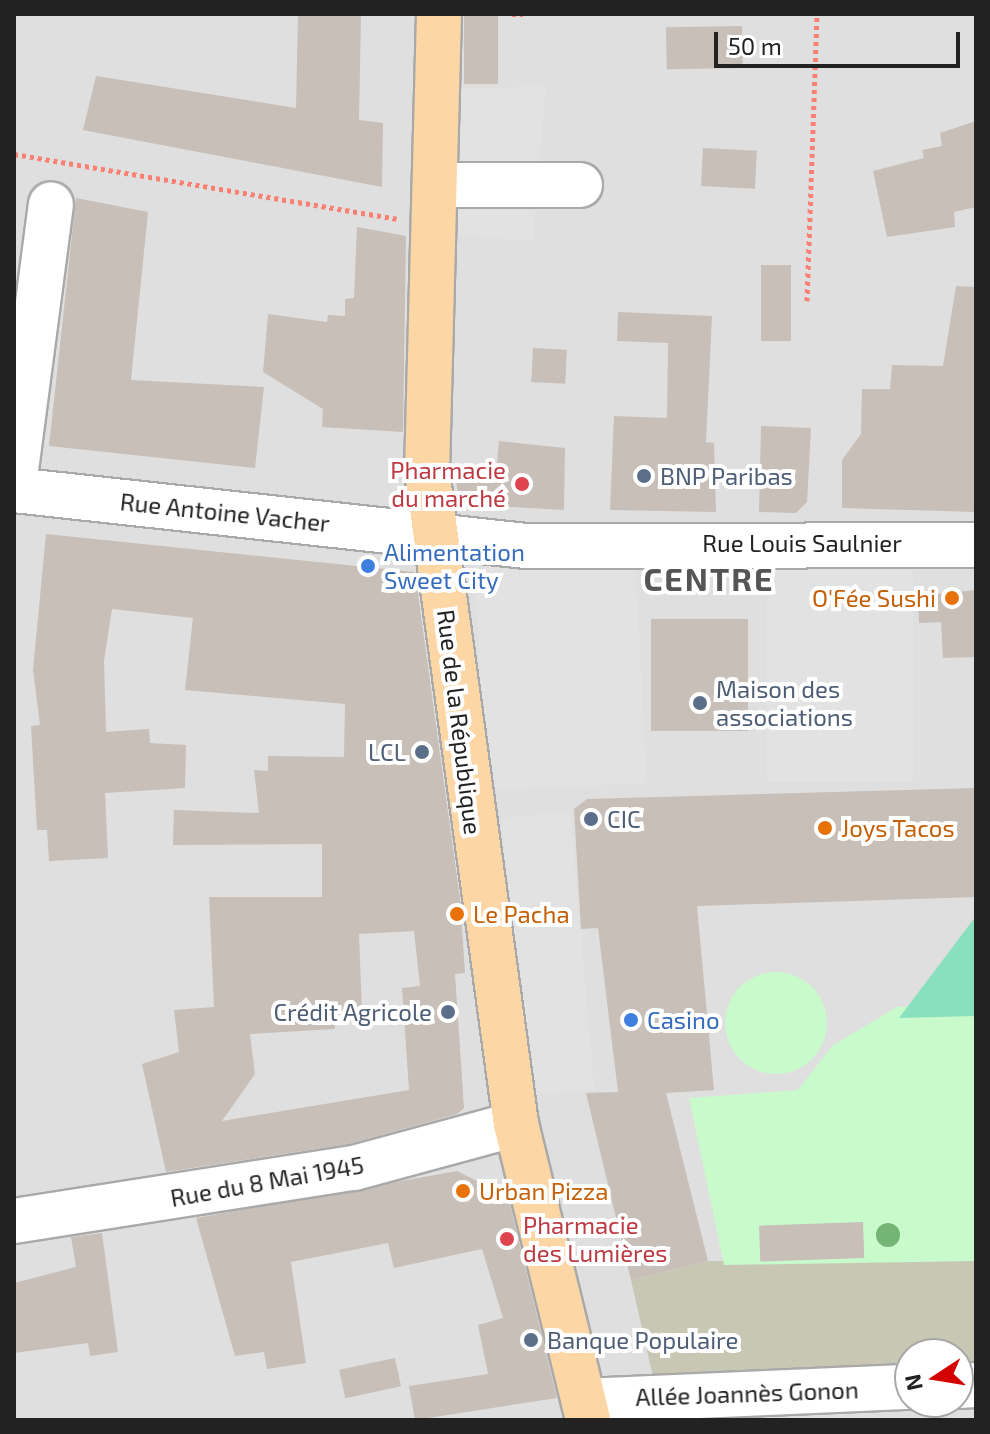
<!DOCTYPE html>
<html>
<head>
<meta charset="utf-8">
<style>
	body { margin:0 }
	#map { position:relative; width:990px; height:1434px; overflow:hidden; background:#f2efe9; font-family:"Exo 2",sans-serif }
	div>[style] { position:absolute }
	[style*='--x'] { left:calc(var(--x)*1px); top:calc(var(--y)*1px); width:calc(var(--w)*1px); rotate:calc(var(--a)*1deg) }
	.residential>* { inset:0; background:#e0dfdf }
	.construction>* { inset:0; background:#c7c7b4 }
	.park>* { inset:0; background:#c8facc }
	.round { border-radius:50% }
	.pitch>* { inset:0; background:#88e0be }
	.parking>* { inset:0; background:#e2e2e2; transform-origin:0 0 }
	.building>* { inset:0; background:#c7bfb8; transform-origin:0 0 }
	.path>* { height:5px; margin-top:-2.5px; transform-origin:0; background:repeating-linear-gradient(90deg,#fa8072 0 4px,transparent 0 8px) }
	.roads { filter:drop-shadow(2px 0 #a9a9a9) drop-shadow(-2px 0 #a9a9a9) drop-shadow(0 2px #a9a9a9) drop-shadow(0 -2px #a9a9a9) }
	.minor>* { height:44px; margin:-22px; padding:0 22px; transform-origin:22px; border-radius:22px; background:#fff }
	.major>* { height:44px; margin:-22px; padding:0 22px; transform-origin:22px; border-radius:22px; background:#fcd6a4 }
	.trees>* { width:24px; height:24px; margin:-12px; border-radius:50%; background:#74b475 }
	.dots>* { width:22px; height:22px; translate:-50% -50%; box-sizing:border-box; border:4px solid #fff; border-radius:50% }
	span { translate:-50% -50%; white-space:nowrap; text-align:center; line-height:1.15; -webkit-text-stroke:8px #fff; paint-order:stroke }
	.health-label { font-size:24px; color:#be3a42 }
	.right { translate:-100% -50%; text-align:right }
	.left { translate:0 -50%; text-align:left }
	.service-label { font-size:24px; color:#4e5e75 }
	.street-label { font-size:24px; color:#222 }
	.shop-label { font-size:24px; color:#366cbe }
	.food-label { font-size:24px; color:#c56008 }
	.district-label { font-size:32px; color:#555; font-weight:700; letter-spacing:2px }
	.frame { position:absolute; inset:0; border:16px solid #222; pointer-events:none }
	.north { position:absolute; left:894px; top:1338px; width:80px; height:80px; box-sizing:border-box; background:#fff; border:2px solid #a7a7a7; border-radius:50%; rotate:258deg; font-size:22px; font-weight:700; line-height:32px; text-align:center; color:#222 }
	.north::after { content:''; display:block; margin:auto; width:28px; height:36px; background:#d40000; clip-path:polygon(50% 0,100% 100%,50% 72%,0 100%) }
	.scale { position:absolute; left:714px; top:32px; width:246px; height:36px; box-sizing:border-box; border:4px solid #222; border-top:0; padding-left:10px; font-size:24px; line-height:28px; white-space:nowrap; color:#222; -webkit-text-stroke:6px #fff; paint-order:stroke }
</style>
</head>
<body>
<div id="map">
	<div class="residential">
		<i style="clip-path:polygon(evenodd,14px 14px,976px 14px,976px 1420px,14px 1420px,14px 14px,910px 1354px,958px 1354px,958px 1402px,910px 1402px,910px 1354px)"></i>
	</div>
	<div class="construction">
		<i style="clip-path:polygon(708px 1261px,976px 1261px,976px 1368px,958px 1368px,958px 1354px,910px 1354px,910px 1370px,653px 1377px,631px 1280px)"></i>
	</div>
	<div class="park">
		<i class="round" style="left:725px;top:972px;width:102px;height:102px"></i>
		<i style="clip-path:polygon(976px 1001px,976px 1261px,724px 1265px,689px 1098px,798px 1090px,832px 1046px,897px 1007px)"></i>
	</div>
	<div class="pitch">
		<i style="clip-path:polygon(976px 916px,976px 1016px,899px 1018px)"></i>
	</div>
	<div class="parking">
		<i style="clip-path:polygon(546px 86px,533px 241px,456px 235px,459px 89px)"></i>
		<i style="left:635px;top:556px;width:227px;height:161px;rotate:87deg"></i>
		<i style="left:767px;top:566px;width:146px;height:216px"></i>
		<i style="left:570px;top:812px;width:279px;height:69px;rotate:85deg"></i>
	</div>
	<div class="building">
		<i style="clip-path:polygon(298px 14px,361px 14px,359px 120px,383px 123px,382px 187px,83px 130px,96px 76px,296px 108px)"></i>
		<i style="left:464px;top:14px;width:34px;height:70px"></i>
		<i style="left:742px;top:26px;width:42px;height:76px;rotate:89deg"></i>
		<i style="clip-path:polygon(976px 121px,976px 207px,954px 212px,955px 227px,887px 237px,873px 171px,924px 158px,922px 150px,942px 146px,940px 133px)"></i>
		<i style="left:703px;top:148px;width:54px;height:38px;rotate:3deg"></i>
		<i style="clip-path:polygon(76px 198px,148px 212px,131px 380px,264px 387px,255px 468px,49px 446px)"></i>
		<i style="clip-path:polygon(357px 227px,406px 236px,403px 432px,322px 427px,323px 409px,263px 372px,268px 314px,327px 322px,328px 315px,345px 316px,345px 299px,354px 298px)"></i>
		<i style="left:761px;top:265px;width:30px;height:76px"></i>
		<i style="clip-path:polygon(956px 286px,976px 287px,976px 512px,842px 508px,842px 460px,861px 434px,862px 389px,890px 389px,892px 365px,943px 366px)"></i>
		<i style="clip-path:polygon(618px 312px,712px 316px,706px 442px,714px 443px,716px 512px,610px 510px,614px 416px,667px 418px,668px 343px,617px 341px)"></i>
		<i style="left:533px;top:348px;width:34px;height:34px;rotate:3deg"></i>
		<i style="clip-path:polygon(761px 426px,811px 428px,807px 502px,796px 513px,759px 512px)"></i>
		<i style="clip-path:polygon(499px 441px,565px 448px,564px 510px,459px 504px,455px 470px,496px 474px)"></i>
		<i style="clip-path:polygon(evenodd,46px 534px,415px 572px,460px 899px,465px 973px,455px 974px,464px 1108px,457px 1114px,349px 1144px,166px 1172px,142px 1064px,179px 1052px,174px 1010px,214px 1007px,209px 897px,322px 897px,322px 844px,173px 845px,174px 810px,259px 813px,254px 770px,268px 771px,268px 756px,344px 757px,345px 704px,185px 690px,193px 618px,112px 609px,104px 661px,106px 732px,149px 729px,150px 743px,186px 745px,185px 788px,105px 793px,108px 858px,49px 861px,47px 830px,37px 830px,31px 726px,40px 725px,33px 670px,46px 534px,414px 931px,420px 986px,402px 988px,409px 1090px,222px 1121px,255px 1074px,250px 1034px,335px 1029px,334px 1016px,362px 1014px,359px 934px,414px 931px)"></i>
		<i style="clip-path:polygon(976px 590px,976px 657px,943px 658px,941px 622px,919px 623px,918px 596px)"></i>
		<i style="left:748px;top:619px;width:112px;height:97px;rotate:90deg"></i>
		<i style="clip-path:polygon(976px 788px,976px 897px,697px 906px,714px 1090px,666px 1093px,708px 1261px,631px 1280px,586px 1093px,618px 1092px,598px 928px,581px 929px,574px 809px,587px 799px)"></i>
		<i style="clip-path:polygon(457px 1171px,508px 1196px,557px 1398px,415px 1420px,409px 1386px,488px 1374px,478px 1325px,503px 1318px,482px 1249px,394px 1268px,388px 1243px,291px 1262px,306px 1363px,267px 1369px,264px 1352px,235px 1356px,196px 1218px)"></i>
		<i style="left:863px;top:1222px;width:36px;height:104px;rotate:88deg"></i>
		<i style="clip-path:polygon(102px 1233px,118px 1352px,90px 1356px,88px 1343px,14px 1353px,14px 1283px,76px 1267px,71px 1237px)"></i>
		<i style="left:395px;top:1358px;width:29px;height:57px;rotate:78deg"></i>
	</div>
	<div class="path">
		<i style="--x:512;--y:14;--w:11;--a:0"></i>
		<i style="--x:14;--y:154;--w:388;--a:9.6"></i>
		<i style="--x:807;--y:301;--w:287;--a:-88"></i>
	</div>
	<div class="roads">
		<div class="minor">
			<i style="--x:435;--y:185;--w:145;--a:0"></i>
			<i style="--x:14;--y:485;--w:283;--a:-82.5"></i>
			<i style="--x:14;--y:490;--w:515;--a:6.24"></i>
			<i style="--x:526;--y:546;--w:450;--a:-0.1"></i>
			<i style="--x:14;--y:1221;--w:344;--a:-8.9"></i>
			<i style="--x:354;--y:1168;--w:168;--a:-15.2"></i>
			<i style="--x:958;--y:1386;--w:18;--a:-3"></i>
			<i style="--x:584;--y:1401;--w:326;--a:-2.5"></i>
		</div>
		<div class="major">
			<i style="--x:439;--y:14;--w:457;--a:91.5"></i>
			<i style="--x:427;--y:471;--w:659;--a:82.24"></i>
			<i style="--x:516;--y:1124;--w:305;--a:76.3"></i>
		</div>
	</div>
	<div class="trees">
		<i style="left:888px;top:1235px"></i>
	</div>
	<div class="dots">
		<i style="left:644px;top:476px;background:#5c6f8a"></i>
		<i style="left:522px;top:484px;background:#e0444e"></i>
		<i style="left:368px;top:566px;background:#3f7fe0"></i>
		<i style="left:952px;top:598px;background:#e8710a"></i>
		<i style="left:700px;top:703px;background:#5c6f8a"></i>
		<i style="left:422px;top:752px;background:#5c6f8a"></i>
		<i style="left:591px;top:819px;background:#5c6f8a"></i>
		<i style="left:825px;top:828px;background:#e8710a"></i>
		<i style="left:457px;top:914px;background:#e8710a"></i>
		<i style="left:448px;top:1012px;background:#5c6f8a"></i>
		<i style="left:631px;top:1020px;background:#3f7fe0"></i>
		<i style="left:463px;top:1191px;background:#e8710a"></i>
		<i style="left:507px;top:1239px;background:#e0444e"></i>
		<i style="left:531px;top:1340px;background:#5c6f8a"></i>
	</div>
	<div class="health-label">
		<span class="right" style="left:506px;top:484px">Pharmacie<br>du marché</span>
		<span class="left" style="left:523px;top:1239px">Pharmacie<br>des Lumières</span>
	</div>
	<div class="service-label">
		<span class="left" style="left:660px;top:476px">BNP Paribas</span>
		<span class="left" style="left:716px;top:703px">Maison des<br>associations</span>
		<span class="right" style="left:406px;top:752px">LCL</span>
		<span class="left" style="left:607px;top:819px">CIC</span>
		<span class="right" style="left:432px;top:1012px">Crédit Agricole</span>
		<span class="left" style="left:547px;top:1340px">Banque Populaire</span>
	</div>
	<div class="street-label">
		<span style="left:225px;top:512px;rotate:6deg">Rue Antoine Vacher</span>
		<span style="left:802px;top:543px">Rue Louis Saulnier</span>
		<span style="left:460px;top:722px;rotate:83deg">Rue de la République</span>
		<span style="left:267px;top:1181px;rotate:-10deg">Rue du 8 Mai 1945</span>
		<span style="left:747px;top:1393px;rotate:-2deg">Allée Joannès Gonon</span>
	</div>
	<div class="shop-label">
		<span class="left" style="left:384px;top:566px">Alimentation<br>Sweet City</span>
		<span class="left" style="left:647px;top:1020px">Casino</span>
	</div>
	<div class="food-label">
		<span class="right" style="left:936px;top:598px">O'Fée Sushi</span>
		<span class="left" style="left:841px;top:828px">Joys Tacos</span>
		<span class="left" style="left:473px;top:914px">Le Pacha</span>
		<span class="left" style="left:479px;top:1191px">Urban Pizza</span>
	</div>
	<div class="district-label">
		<span style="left:709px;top:578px">CENTRE</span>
	</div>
	<div class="frame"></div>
	<div class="north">N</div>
	<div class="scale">50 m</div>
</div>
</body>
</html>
